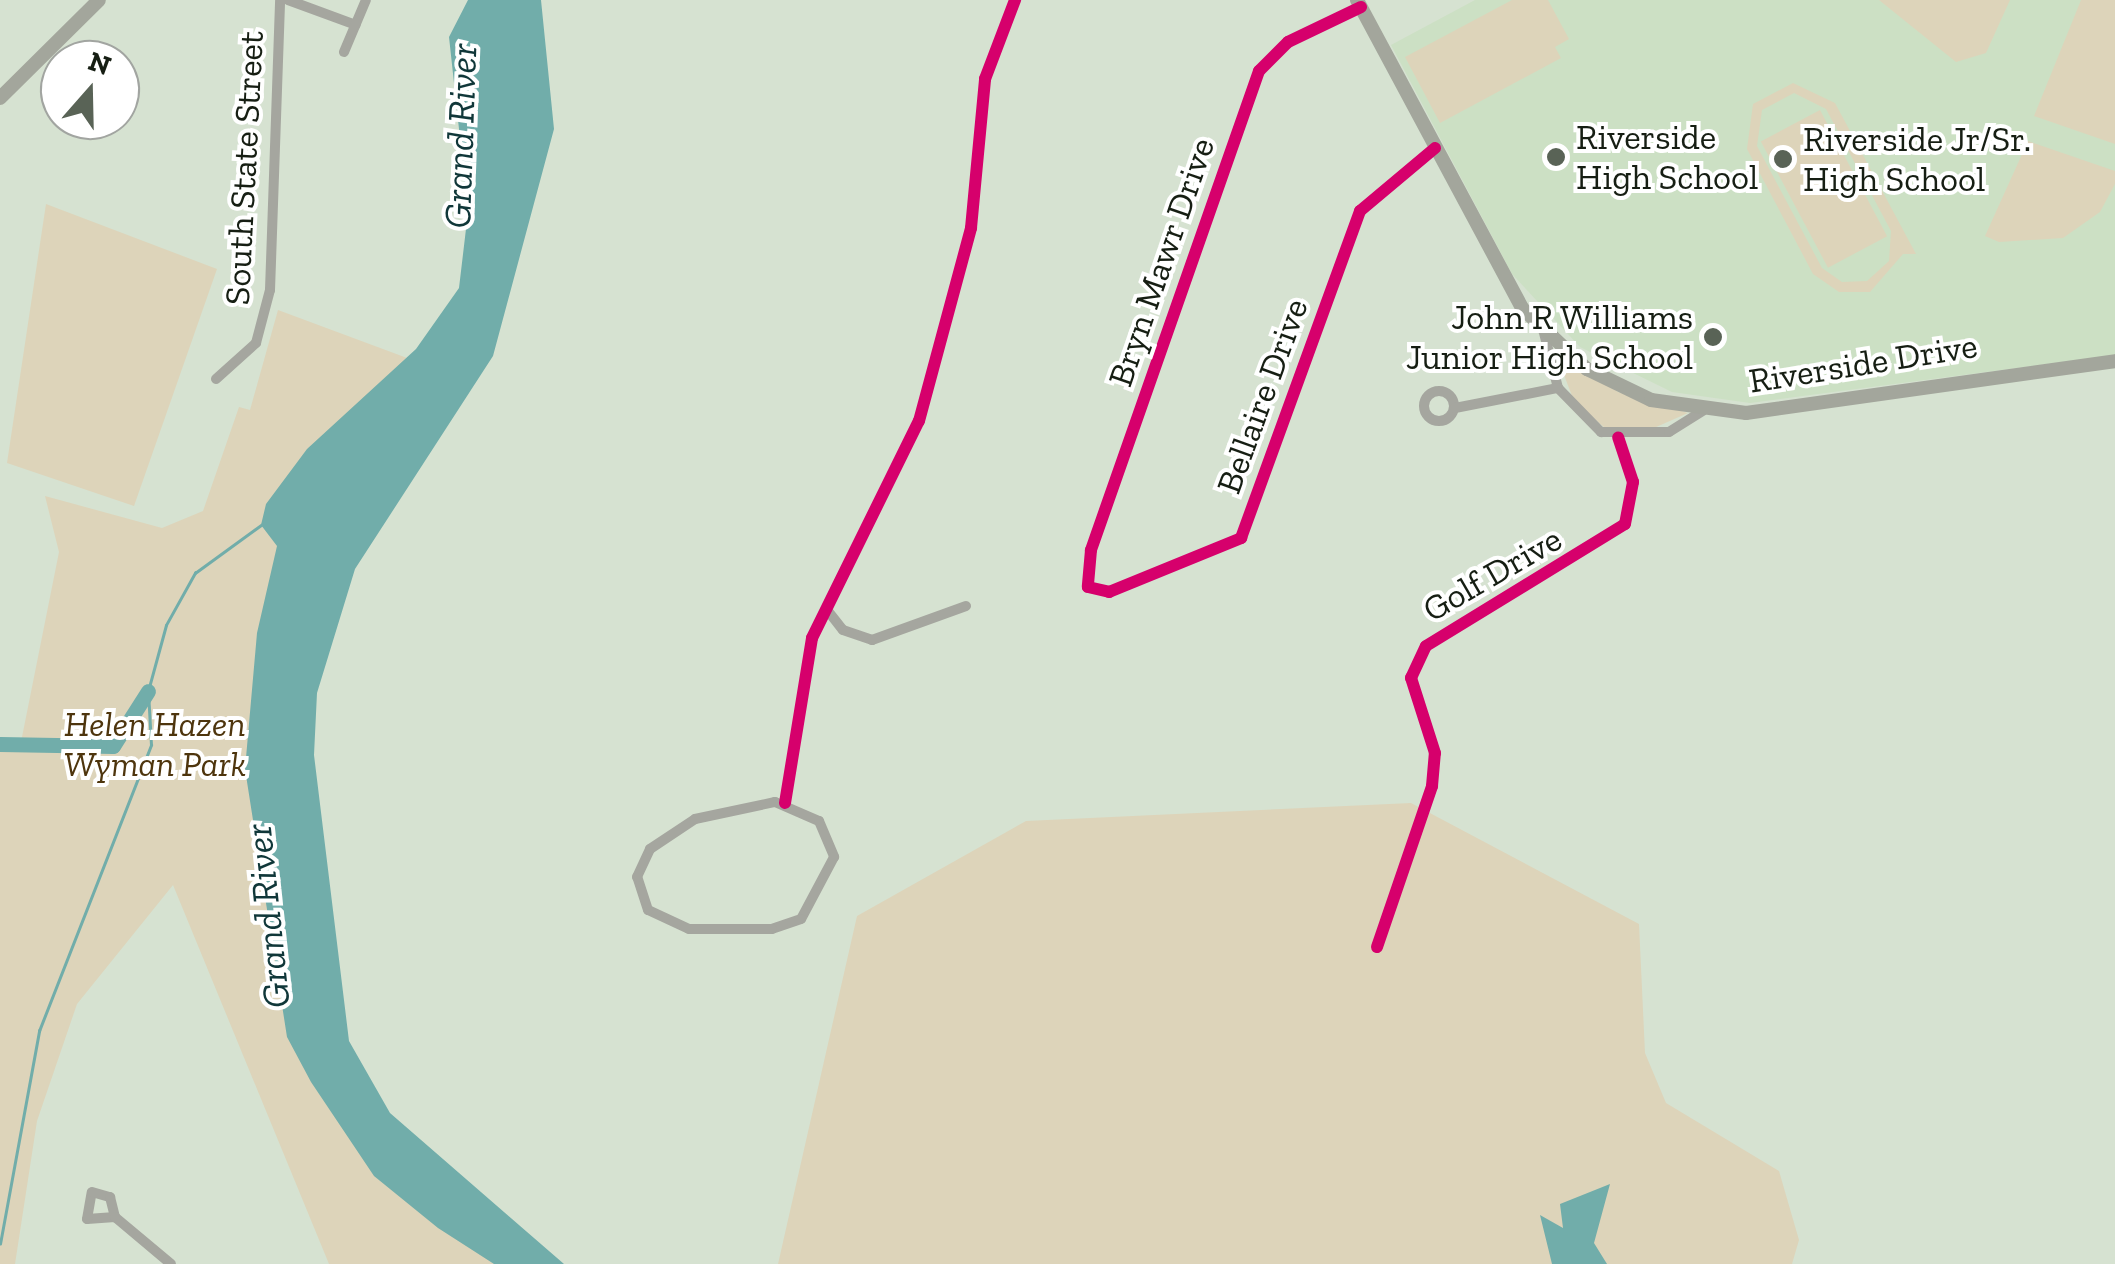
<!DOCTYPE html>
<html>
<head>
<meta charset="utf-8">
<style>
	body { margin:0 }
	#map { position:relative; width:2115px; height:1264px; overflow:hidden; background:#d6e2d1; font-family:"Zilla Slab",serif }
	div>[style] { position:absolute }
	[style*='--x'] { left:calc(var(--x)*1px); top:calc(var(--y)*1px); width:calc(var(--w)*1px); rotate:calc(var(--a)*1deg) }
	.built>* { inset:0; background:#cce0c4 }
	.green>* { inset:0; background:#ddd4ba; transform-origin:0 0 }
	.water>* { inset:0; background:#71adaa }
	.stream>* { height:2.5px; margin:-1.25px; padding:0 1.25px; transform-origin:1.25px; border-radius:1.25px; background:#71adaa }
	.river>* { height:15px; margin:-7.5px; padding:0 7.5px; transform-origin:7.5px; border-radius:7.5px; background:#71adaa }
	.minor>* { height:10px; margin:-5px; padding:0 5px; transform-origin:5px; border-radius:5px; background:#a5a69f }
	.minor>.ring { margin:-5px; padding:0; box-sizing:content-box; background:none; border:10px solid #a5a69f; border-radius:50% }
	.secondary>* { height:14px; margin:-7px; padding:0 7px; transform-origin:7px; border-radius:7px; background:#a3a69c }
	.cycleway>* { height:12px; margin:-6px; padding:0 6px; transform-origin:6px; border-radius:6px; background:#d6006c }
	.dots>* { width:28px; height:28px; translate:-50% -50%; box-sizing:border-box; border:5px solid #fff; border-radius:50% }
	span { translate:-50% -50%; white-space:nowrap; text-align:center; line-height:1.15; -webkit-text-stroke:8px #fff; paint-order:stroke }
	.poi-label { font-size:35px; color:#161e13 }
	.left { translate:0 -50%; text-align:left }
	.right { translate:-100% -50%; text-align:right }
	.street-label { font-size:35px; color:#161e13 }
	.park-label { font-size:35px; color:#4e350d; font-style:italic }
	.water-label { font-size:38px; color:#103739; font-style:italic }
	.north { position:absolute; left:40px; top:40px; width:100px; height:100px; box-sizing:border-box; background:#fff; border:2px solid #a2a5a1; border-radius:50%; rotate:20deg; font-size:28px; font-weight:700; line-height:40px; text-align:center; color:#161e13 }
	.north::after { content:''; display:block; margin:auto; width:35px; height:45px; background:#596356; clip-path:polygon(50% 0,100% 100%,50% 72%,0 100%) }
</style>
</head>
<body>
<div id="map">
	<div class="built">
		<i style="clip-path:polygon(1475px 0,2115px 0,2115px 355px,1750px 403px,1672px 392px,1580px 347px,1512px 274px,1391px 45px)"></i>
	</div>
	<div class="green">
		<i style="clip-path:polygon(1512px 0,1548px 0,1569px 39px,1555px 47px,1561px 58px,1440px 123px,1405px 57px)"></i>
		<i style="clip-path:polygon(1879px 0,2010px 0,1986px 53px,1956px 62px)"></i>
		<i style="clip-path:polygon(2081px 0,2115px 0,2115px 144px,2034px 116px)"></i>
		<i style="clip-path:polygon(evenodd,1793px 83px,1835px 103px,1916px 254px,1903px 254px,1870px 292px,1839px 292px,1813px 274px,1747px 149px,1753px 104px,1793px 83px,1794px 93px,1826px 109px,1891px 231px,1889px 261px,1867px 281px,1842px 282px,1822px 268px,1757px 146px,1762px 110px,1794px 93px)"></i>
		<i style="left:1820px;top:110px;width:143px;height:67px;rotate:62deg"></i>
		<i style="clip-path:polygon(2028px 141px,2115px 171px,2115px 184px,2100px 212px,2063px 238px,1999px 242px,1985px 236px)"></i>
		<i style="clip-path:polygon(46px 204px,217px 269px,134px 506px,7px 463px)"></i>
		<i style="clip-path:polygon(278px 310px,434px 368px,308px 635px,322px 1037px,523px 1264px,329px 1264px,173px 885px,77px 1004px,37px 1121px,15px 1264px,0 1264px,0 749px,20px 747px,59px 552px,45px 496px,162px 528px,203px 511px,239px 407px,250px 410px)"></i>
		<i style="clip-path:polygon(1554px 349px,1618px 392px,1688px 413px,1647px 431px,1605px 428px,1574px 401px)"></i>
		<i style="clip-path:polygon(1411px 803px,1639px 924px,1645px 1053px,1666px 1103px,1779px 1171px,1799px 1240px,1792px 1264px,778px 1264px,857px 916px,1026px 821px)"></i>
	</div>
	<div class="water">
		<i style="clip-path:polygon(468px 0,541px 0,554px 129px,493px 356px,355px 569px,317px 693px,314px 755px,349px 1041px,390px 1113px,564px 1264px,494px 1264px,438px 1228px,374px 1176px,311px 1082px,287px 1037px,245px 769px,257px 633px,277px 546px,261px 525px,266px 504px,307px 449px,416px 349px,459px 288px,468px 212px,449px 37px)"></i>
		<i style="clip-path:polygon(1610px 1184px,1594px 1243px,1607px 1264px,1552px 1264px,1540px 1215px,1563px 1228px,1560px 1204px)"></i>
	</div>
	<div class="stream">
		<i style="--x:0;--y:1244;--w:217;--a:-79.6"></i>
		<i style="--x:39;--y:1031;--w:307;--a:-68.6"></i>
		<i style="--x:151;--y:745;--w:54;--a:-93.2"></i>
		<i style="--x:148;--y:691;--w:68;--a:-74.7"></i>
		<i style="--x:166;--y:625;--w:60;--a:-60.9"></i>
		<i style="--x:195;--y:573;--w:82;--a:-36"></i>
	</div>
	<div class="river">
		<i style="--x:0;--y:744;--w:113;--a:1"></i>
		<i style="--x:113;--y:746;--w:65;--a:-57.5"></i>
	</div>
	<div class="minor">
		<i style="--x:288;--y:0;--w:72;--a:20.2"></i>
		<i style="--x:1361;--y:7;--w:81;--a:154.4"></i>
		<i style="--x:1288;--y:42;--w:41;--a:135"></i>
		<i style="--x:1259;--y:71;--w:508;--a:109.33"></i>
		<i style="--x:1091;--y:550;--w:37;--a:95"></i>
		<i style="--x:1088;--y:587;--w:22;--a:13"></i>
		<i style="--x:1109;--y:592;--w:143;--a:-22.2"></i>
		<i style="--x:1241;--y:538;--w:348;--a:-70"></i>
		<i style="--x:1360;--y:211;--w:98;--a:-40"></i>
		<i style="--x:344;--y:52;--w:56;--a:-67.1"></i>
		<i style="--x:1544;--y:333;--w:57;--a:75.7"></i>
		<i style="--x:1558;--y:388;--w:62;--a:45.7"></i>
		<i style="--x:1601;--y:432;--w:68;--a:0"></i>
		<i style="--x:1669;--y:432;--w:40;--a:-32"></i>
		<i style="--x:216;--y:379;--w:54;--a:-42"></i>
		<i style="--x:256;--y:343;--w:55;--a:-75.2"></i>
		<i style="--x:270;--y:290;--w:290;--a:-88"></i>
		<i class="ring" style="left:1424px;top:391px;width:20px;height:20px"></i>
		<i style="--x:1455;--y:408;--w:105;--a:-11"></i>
		<i style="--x:828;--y:611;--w:24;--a:52"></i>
		<i style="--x:843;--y:630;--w:31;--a:19"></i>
		<i style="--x:872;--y:640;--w:100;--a:-19.9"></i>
		<i style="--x:775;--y:802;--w:48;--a:23.4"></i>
		<i style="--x:819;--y:821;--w:39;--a:67"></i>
		<i style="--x:834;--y:857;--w:70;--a:118"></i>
		<i style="--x:801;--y:919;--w:31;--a:161"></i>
		<i style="--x:772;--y:929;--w:83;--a:180"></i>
		<i style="--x:689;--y:929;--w:45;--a:-155.1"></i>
		<i style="--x:648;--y:910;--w:35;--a:-108"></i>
		<i style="--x:637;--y:877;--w:31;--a:-65"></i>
		<i style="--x:650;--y:849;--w:54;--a:-33.7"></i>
		<i style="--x:695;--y:819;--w:82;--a:-12"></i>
		<i style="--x:785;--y:803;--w:167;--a:-80.7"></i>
		<i style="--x:812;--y:638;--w:242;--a:-63.8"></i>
		<i style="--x:919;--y:421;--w:200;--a:-74.9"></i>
		<i style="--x:971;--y:228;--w:150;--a:-84.6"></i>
		<i style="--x:985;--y:79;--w:85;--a:-69.2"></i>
		<i style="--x:1377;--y:947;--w:170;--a:-71.1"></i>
		<i style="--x:1432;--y:786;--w:33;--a:-85"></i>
		<i style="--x:1435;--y:753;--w:79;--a:-107.7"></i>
		<i style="--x:1411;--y:678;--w:35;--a:-65"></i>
		<i style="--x:1426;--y:646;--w:233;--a:-31.5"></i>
		<i style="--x:1625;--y:524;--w:43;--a:-79.2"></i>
		<i style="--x:1633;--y:482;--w:47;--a:-108.4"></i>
		<i style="--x:115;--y:1217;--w:28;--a:176"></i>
		<i style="--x:87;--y:1219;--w:27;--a:-80"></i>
		<i style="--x:92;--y:1192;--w:19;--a:16"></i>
		<i style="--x:110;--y:1197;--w:21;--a:76"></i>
		<i style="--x:115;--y:1217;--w:73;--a:40"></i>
	</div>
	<div class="secondary">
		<i style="--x:1357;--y:0;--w:351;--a:61.8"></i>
		<i style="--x:1523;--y:309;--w:88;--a:43.2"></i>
		<i style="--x:1587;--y:369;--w:71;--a:25.8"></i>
		<i style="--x:1651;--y:400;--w:96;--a:7.8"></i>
		<i style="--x:1746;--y:413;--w:373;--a:-8"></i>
		<i style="--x:0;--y:98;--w:139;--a:-44.7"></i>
	</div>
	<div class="cycleway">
		<i style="--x:1361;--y:7;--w:81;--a:154.4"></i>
		<i style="--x:1288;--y:42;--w:41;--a:135"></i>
		<i style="--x:1259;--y:71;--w:508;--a:109.33"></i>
		<i style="--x:1091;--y:550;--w:37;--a:95"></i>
		<i style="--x:1088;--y:587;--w:22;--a:13"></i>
		<i style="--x:1109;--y:592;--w:143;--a:-22.2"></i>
		<i style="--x:1241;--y:538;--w:348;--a:-70"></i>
		<i style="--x:1360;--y:211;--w:98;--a:-40"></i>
		<i style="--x:785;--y:803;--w:167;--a:-80.7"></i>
		<i style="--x:812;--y:638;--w:242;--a:-63.8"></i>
		<i style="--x:919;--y:421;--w:200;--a:-74.9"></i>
		<i style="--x:971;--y:228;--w:150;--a:-84.6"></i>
		<i style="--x:985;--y:79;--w:85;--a:-69.2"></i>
		<i style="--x:1377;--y:947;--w:170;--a:-71.1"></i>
		<i style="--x:1432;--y:786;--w:33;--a:-85"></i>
		<i style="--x:1435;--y:753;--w:79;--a:-107.7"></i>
		<i style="--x:1411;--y:678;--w:35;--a:-65"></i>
		<i style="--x:1426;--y:646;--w:233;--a:-31.5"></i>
		<i style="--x:1625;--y:524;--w:43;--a:-79.2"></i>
		<i style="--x:1633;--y:482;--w:47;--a:-108.4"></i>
	</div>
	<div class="dots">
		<i style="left:1556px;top:157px;background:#596356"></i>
		<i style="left:1783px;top:159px;background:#596356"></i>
		<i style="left:1713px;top:337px;background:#596356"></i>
	</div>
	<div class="poi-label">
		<span class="left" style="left:1576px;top:157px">Riverside<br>High School</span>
		<span class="left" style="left:1803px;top:159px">Riverside Jr/Sr.<br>High School</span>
		<span class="right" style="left:1693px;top:337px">John R Williams<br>Junior High School</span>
	</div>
	<div class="street-label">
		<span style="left:244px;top:168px;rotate:-87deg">South State Street</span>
		<span style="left:1161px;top:262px;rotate:-71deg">Bryn Mawr Drive</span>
		<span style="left:1863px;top:363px;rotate:-9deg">Riverside Drive</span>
		<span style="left:1262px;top:396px;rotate:-70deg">Bellaire Drive</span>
		<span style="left:1492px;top:574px;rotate:-30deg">Golf Drive</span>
	</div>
	<div class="park-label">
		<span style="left:155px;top:744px">Helen Hazen<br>Wyman Park</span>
	</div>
	<div class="water-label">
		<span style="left:461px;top:136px;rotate:-88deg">Grand River</span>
		<span style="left:268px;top:916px;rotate:-96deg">Grand River</span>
	</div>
	<div class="north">N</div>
</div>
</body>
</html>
